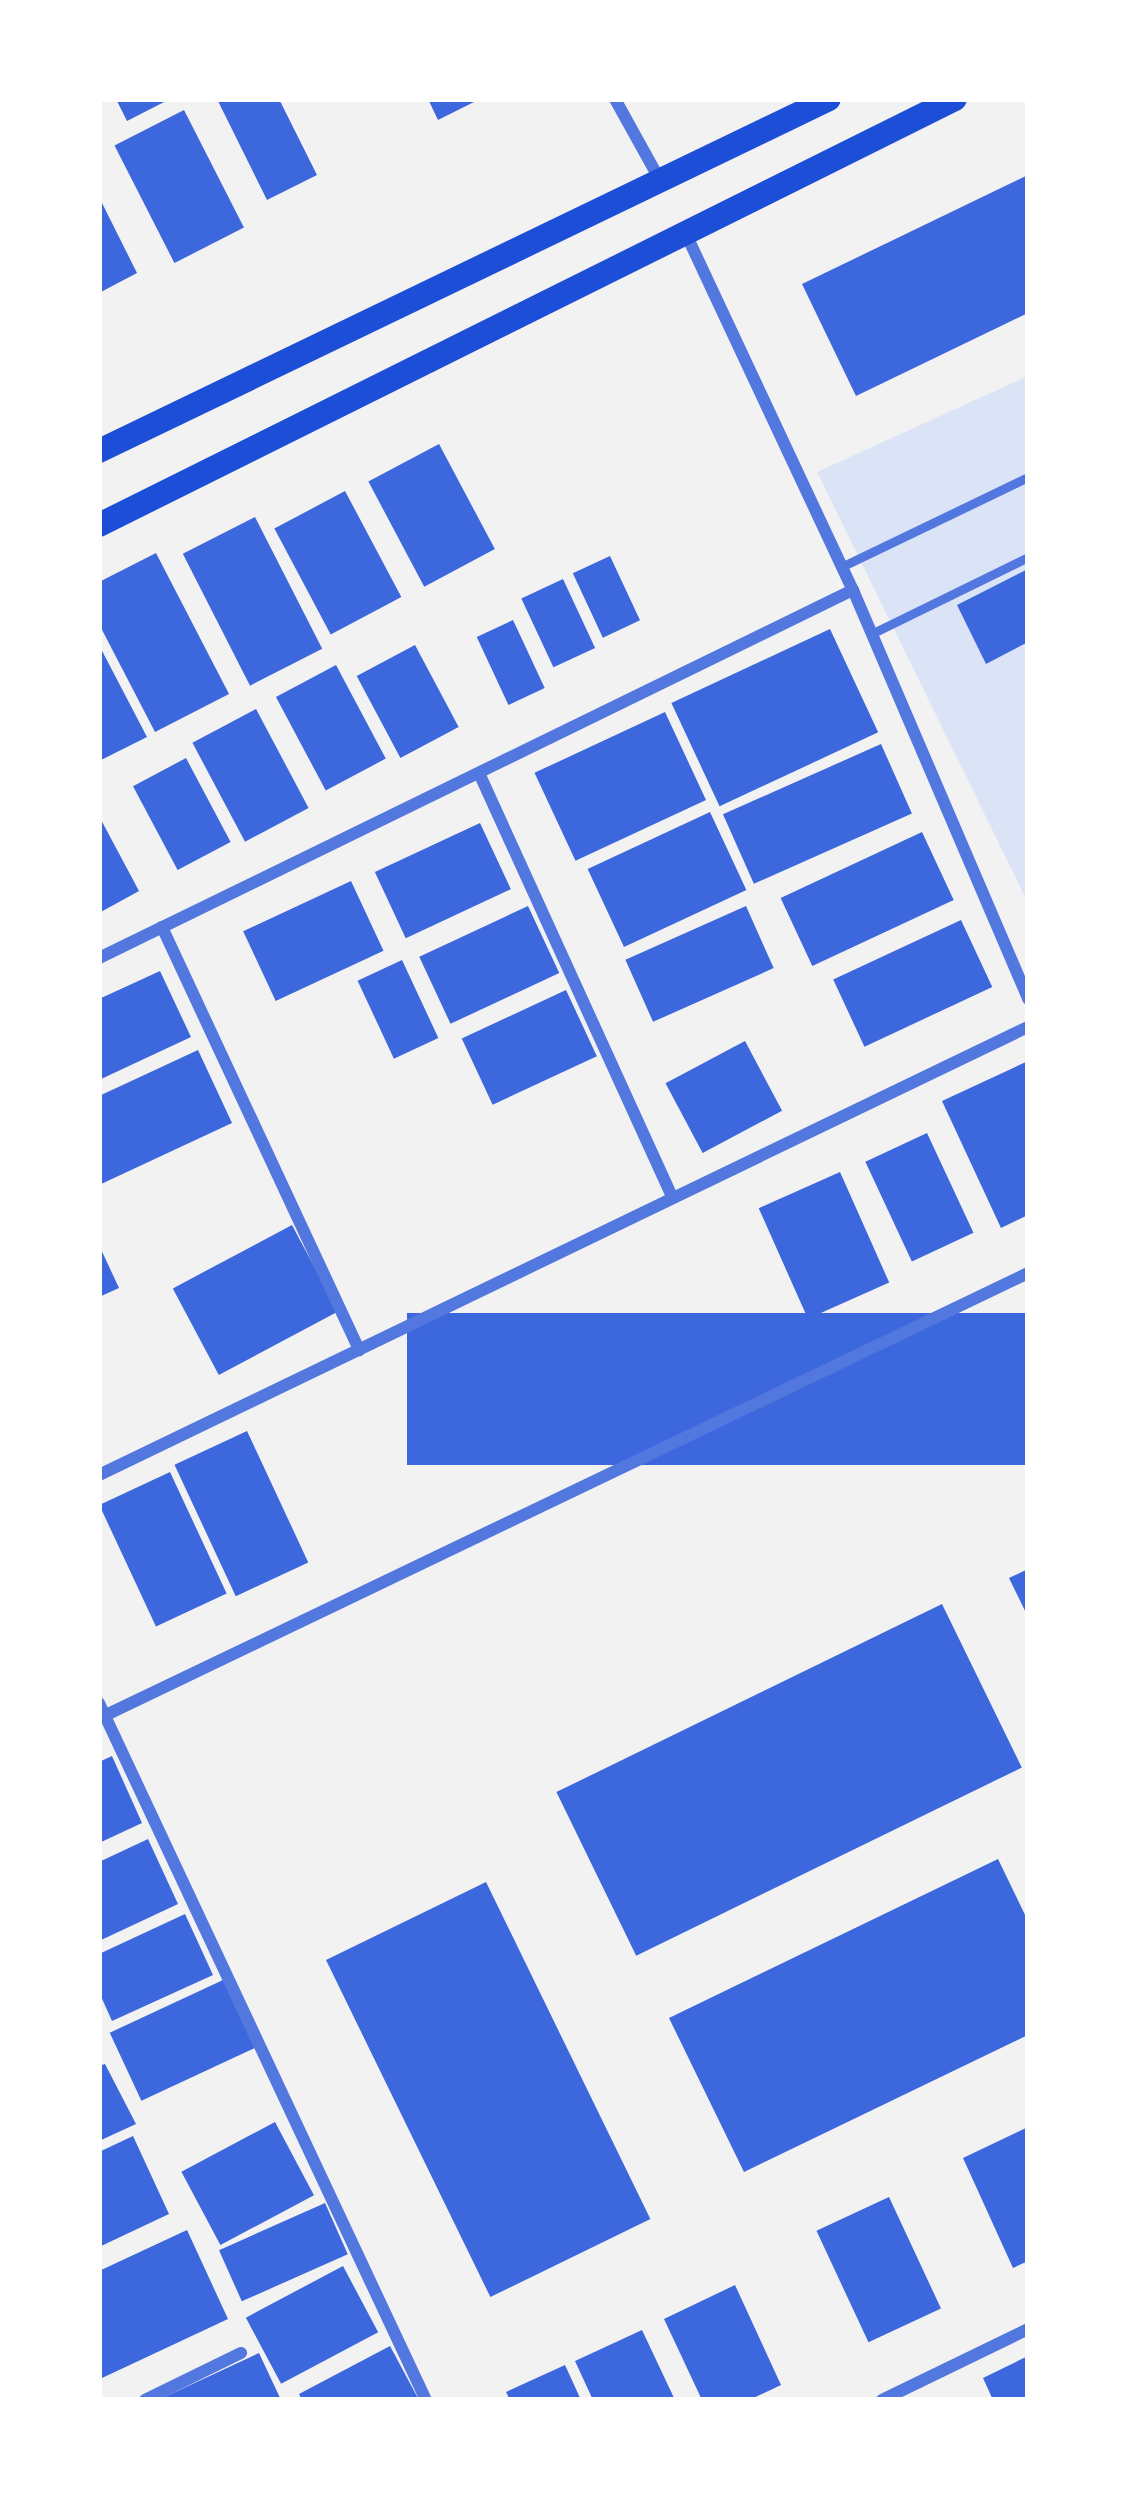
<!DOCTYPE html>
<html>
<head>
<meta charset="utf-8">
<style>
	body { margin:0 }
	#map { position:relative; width:1127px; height:2499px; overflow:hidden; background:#f2f2f2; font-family:"Golos Text",sans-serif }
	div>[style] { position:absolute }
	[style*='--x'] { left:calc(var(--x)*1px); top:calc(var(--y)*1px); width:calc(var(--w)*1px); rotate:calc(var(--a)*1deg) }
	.green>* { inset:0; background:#dbe4f7 }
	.building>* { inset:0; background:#3d67dc; transform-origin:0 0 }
	.service>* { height:9px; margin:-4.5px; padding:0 4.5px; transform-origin:4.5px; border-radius:4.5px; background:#5277de }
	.minor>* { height:12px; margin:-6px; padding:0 6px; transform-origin:6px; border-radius:6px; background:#5277de }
	.secondary>* { height:24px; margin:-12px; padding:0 12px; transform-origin:12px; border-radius:12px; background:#1d4ed8 }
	span { translate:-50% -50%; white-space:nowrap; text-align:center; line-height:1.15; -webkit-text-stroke:9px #fff; paint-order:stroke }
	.frame { position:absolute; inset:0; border:102px solid #fff; pointer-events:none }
</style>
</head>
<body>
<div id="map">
	<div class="green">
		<i style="clip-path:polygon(1028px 376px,1028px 903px,817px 472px)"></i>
	</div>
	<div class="building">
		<i style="clip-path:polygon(116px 99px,170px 99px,127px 121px)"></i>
		<i style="clip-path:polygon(217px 99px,279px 99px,317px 175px,267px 200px)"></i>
		<i style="clip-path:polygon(428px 99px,480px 99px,438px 120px)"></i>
		<i style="left:184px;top:110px;width:132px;height:78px;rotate:63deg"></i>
		<i style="clip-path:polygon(1028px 175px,1028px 313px,856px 396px,802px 284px)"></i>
		<i style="clip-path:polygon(99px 197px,137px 273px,99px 293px)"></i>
		<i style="left:439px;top:444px;width:119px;height:80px;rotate:62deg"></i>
		<i style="left:345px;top:491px;width:120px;height:80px;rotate:62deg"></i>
		<i style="left:255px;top:517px;width:148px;height:81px;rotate:63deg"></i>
		<i style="clip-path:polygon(156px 553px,229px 694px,155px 732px,99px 624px,99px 582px)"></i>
		<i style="left:610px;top:556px;width:71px;height:41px;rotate:65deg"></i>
		<i style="clip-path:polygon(1028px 569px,1028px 642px,986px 664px,957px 605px)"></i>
		<i style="left:563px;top:579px;width:76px;height:46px;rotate:65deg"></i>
		<i style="left:513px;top:620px;width:75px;height:40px;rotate:65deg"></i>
		<i style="left:830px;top:629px;width:114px;height:175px;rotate:65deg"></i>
		<i style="clip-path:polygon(99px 645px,147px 737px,99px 761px)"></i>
		<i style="left:415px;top:645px;width:93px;height:66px;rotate:62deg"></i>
		<i style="left:336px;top:665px;width:106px;height:68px;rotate:62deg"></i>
		<i style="left:256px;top:709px;width:112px;height:72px;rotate:62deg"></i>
		<i style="left:665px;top:712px;width:97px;height:144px;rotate:65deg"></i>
		<i style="left:881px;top:744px;width:76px;height:173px;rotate:66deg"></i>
		<i style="left:186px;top:758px;width:95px;height:60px;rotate:62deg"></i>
		<i style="left:710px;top:812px;width:86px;height:135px;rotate:65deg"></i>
		<i style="clip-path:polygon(99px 816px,139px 891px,99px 913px)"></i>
		<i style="left:480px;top:823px;width:73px;height:116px;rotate:65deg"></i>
		<i style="left:922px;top:832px;width:75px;height:156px;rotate:65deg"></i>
		<i style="left:351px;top:881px;width:77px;height:119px;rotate:65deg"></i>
		<i style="left:528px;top:906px;width:74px;height:120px;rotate:65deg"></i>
		<i style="left:746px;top:906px;width:68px;height:132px;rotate:66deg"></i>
		<i style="left:961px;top:920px;width:74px;height:141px;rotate:65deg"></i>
		<i style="left:402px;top:960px;width:86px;height:49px;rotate:65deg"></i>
		<i style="clip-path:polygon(160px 971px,191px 1037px,99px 1080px,99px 999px)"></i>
		<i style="left:566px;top:990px;width:73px;height:115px;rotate:65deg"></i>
		<i style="left:745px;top:1041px;width:79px;height:90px;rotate:62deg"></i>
		<i style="clip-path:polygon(198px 1050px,232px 1123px,99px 1185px,99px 1096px)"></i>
		<i style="clip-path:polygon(1028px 1061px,1028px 1215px,1001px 1228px,942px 1101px)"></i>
		<i style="left:927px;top:1133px;width:110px;height:68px;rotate:65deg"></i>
		<i style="left:840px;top:1172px;width:121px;height:89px;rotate:66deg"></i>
		<i style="left:292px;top:1225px;width:98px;height:135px;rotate:62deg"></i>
		<i style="clip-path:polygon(99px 1245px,119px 1288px,99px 1297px)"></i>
		<i style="left:1028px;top:1313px;width:152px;height:621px;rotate:90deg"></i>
		<i style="left:247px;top:1431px;width:145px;height:80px;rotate:65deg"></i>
		<i style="left:170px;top:1472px;width:134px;height:78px;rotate:65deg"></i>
		<i style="clip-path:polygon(1028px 1569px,1028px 1617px,1009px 1578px)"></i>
		<i style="left:942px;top:1604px;width:182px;height:429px;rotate:64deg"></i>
		<i style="clip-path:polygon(112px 1756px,142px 1823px,99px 1843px,99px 1762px)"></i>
		<i style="clip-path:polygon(148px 1839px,178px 1904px,99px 1941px,99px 1862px)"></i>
		<i style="clip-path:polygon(998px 1859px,1028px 1921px,1028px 2035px,744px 2172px,669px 2018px)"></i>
		<i style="left:486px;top:1882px;width:375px;height:178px;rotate:64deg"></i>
		<i style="clip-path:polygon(185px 1914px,213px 1975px,112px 2021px,99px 1992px,99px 1954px)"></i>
		<i style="left:223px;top:1980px;width:75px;height:125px;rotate:65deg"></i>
		<i style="clip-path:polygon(105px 2064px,136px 2124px,99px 2141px,99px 2066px)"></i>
		<i style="left:275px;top:2122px;width:83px;height:106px;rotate:62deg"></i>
		<i style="clip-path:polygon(1028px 2127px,1028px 2261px,1013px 2268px,963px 2158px)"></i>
		<i style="clip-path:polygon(133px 2136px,169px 2214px,99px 2247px,99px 2152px)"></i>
		<i style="left:889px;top:2197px;width:123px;height:80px;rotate:65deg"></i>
		<i style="left:325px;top:2203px;width:56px;height:116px;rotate:66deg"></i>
		<i style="clip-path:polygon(187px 2230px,228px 2319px,102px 2378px,99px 2271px)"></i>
		<i style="left:343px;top:2266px;width:75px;height:110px;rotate:62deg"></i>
		<i style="clip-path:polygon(735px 2285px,781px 2385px,749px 2400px,702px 2400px,664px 2319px)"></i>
		<i style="clip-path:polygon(642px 2330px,675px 2400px,593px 2400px,575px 2361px)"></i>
		<i style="clip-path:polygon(390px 2346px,419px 2400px,302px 2400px,299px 2394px)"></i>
		<i style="clip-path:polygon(259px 2353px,281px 2400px,158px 2400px)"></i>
		<i style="clip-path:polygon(1028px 2356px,1028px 2400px,993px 2400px,983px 2378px)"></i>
		<i style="clip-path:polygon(565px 2365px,581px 2400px,510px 2400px,506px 2392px)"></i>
	</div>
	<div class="service">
		<i style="--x:841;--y:567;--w:208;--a:-25.7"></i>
		<i style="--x:871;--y:634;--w:175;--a:-26.1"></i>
	</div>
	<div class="minor">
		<i style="--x:615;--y:99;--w:95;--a:61"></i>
		<i style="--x:686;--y:234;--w:393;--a:64.9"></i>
		<i style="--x:853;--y:590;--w:445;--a:66.8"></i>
		<i style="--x:479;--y:773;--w:467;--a:65.5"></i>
		<i style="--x:162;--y:927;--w:467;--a:65"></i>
		<i style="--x:99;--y:958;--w:839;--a:-26.02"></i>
		<i style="--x:99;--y:1475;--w:1031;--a:-25.75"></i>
		<i style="--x:99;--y:1703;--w:770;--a:64.87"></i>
		<i style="--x:106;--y:1715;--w:1022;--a:-25.61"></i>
		<i style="--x:145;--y:2400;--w:107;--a:-26.1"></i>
		<i style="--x:882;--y:2400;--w:162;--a:-25.9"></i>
	</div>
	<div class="secondary">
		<i style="--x:99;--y:451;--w:810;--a:-25.74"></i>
		<i style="--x:99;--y:525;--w:956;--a:-26.46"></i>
	</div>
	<div class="frame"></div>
</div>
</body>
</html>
